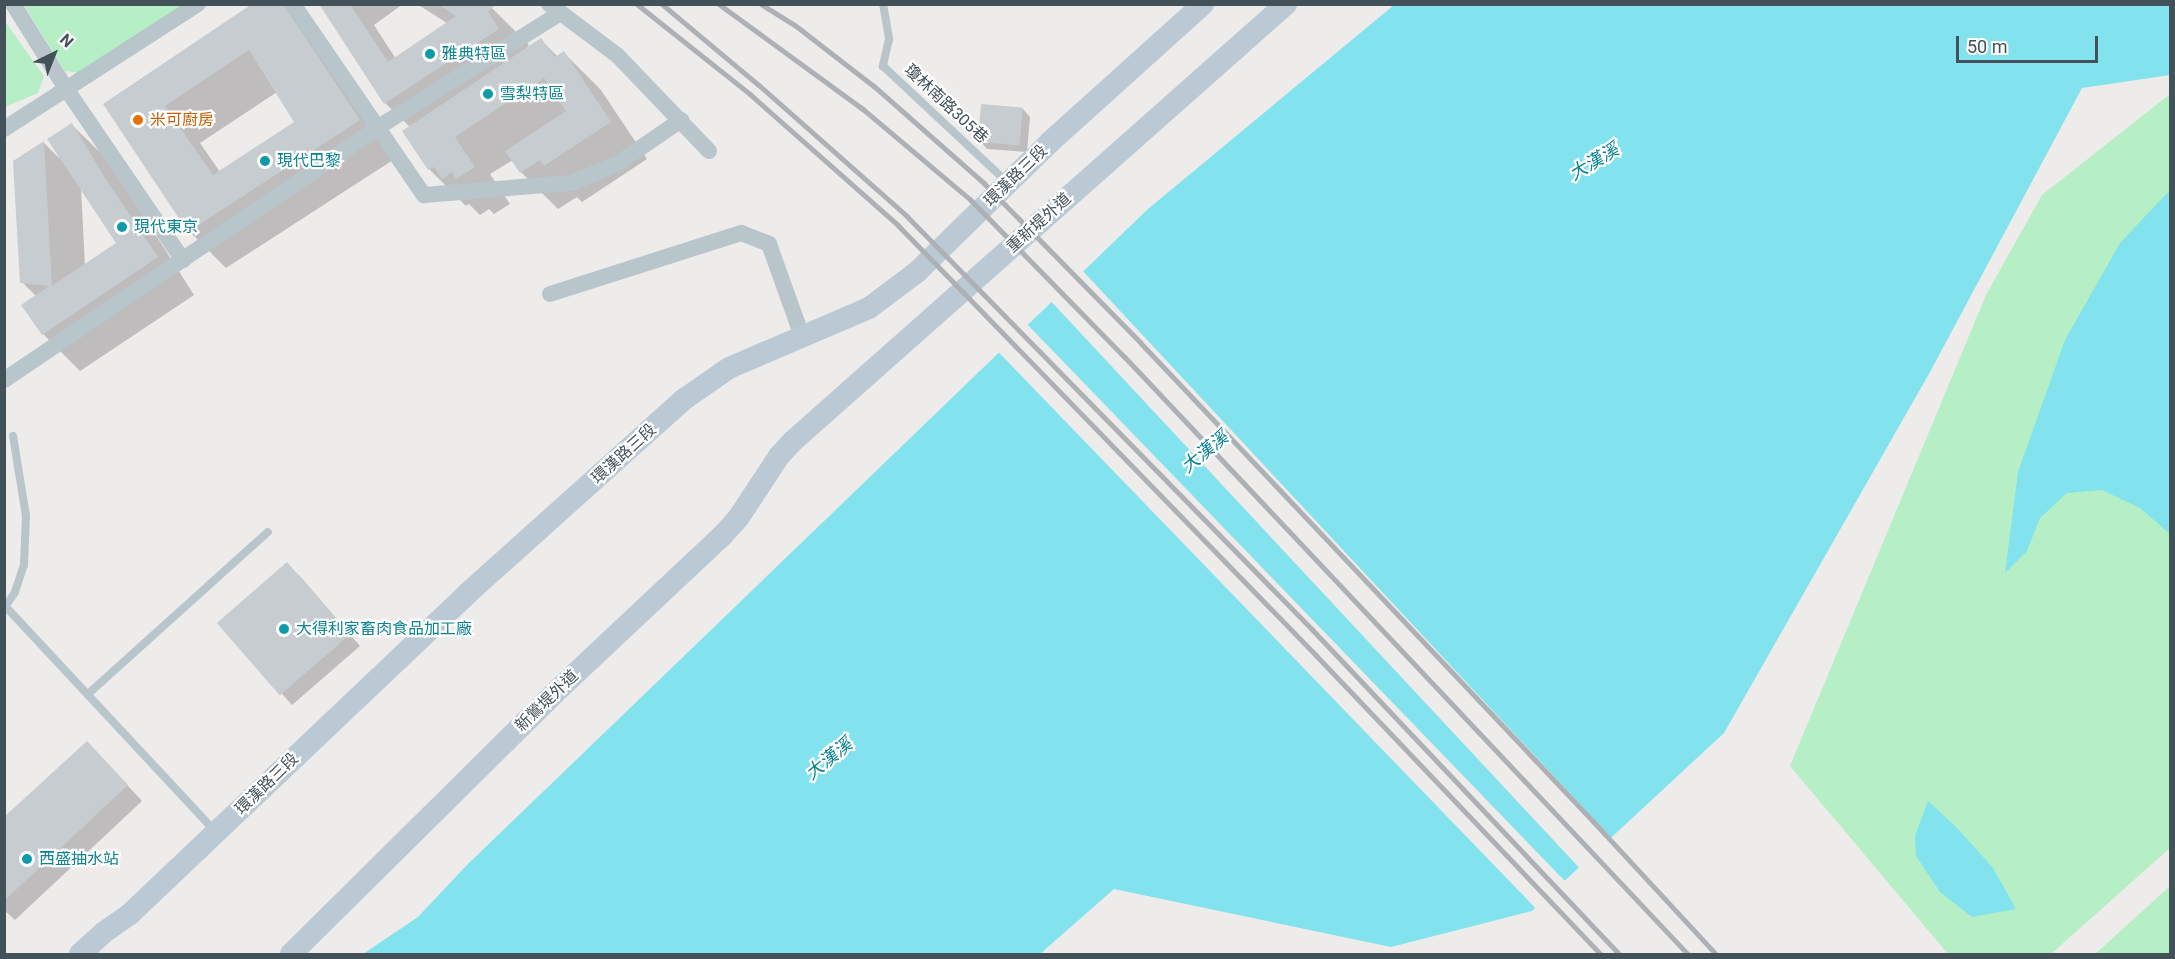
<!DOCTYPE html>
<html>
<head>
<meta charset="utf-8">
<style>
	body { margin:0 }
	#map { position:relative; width:2175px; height:959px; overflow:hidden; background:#eeebeb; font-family:Roboto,"Noto Sans TC",sans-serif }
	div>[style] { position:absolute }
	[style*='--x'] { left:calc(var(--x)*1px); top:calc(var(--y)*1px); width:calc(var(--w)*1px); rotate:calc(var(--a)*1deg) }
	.green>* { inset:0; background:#b6efc6 }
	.water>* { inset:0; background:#82e2ed }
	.pier>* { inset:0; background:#eeebeb; transform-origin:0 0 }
	.shadow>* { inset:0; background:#0003 }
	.building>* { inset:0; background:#c7ccd0; transform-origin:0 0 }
	.lane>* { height:8px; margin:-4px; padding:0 4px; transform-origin:4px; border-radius:4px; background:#b8c5cb }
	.street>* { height:16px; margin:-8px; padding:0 8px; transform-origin:8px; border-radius:8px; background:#b8c5cb }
	.secondary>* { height:22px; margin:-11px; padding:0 11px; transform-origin:11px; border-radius:11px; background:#bac9d3 }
	.rail>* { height:4.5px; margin:-2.25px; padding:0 2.25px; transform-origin:2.25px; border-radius:2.25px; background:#adb1b6 }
	.dots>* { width:16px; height:16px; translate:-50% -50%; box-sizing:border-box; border:3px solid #fff; border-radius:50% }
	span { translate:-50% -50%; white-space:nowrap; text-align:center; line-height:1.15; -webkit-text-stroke:4.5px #fff; paint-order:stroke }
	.culture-label { font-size:16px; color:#0d838f }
	.left { translate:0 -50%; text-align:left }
	.street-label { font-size:16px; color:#435159 }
	.food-label { font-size:16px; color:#c56008 }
	.water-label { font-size:18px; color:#0a8190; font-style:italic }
	.frame { position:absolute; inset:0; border:6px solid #435159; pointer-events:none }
	.north { position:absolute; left:24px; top:24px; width:60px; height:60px; -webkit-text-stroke:4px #fff; paint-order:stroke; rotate:43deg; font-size:16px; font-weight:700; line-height:24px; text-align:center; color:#435159 }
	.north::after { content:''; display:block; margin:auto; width:21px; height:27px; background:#435159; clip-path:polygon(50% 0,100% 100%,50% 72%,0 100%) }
	.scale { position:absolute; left:1956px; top:36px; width:142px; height:27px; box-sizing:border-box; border:3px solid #435159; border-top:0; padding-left:8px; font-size:18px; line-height:21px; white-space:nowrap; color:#435159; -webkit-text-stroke:4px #fff; paint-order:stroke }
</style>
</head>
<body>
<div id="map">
	<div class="green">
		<i style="clip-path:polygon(23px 4px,183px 5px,80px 73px,65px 71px)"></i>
		<i style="clip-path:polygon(4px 20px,44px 76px,38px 93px,5px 107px)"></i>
		<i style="clip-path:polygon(2170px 94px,2170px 848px,2051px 954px,1948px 954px,1790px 766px,1986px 295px,2042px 195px)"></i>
		<i style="clip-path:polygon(2170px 886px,2170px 954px,2095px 954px)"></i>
	</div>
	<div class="water">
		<i style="clip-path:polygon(1394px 5px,2170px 5px,2170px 75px,2082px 88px,1930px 372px,1724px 733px,1532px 911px,1391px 947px,1114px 889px,1040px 954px,363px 954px,418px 917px,466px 866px,1148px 209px)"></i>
		<i style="clip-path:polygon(2170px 190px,2170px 534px,2140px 508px,2102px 490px,2067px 493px,2040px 518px,2027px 551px,2005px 573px,2018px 472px,2065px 340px,2120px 243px)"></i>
		<i style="clip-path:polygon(1928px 801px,1958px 829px,1993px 868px,2016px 909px,1972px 917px,1940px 892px,1916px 856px,1915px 836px)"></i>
	</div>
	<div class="pier">
		<i style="left:1081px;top:269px;width:780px;height:44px;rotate:47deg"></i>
		<i style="left:1026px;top:323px;width:779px;height:40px;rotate:46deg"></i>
	</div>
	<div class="shadow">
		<i style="clip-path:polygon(evenodd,255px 4px,285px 4px,396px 158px,226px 268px,189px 231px,105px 105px,255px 4px,277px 92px,296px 122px,220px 172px,200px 143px,277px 92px)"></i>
		<i style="clip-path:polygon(321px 4px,403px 4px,374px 25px,396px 59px,447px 23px,417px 4px,488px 4px,529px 45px,525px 50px,541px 40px,558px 57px,564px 53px,601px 90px,647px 159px,582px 202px,577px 197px,558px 209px,521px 172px,513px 160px,490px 174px,510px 204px,494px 214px,489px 209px,480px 215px,469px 204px,466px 206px,429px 169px,404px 131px,410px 127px,385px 103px)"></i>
		<i style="clip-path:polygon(1023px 109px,1030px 117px,1027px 152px,987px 149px,980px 141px)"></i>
		<i style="clip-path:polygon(evenodd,72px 125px,109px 161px,194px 295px,80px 371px,43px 334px,36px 296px,22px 282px,44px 143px,59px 158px,72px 125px,81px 188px,118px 244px,85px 266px,81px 188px)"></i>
		<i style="clip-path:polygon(299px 575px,360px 646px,292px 705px,219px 623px)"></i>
		<i style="clip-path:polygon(102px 758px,142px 801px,15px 920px,4px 910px,4px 819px)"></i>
	</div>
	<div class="building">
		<i style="clip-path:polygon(evenodd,252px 4px,283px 4px,360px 120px,188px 232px,103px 104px,252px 4px,249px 50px,294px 122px,213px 175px,165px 106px,249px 50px)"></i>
		<i style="clip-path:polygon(319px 4px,350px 4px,388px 62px,456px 16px,437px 4px,496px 4px,488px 12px,499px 29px,384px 104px)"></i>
		<i style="clip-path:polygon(541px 38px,555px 57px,564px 51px,611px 122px,544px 166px,540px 160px,520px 173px,505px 151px,566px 111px,544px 78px,455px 137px,475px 167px,456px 179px,452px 172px,442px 179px,434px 167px,428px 170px,402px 131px)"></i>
		<i style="left:981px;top:104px;width:42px;height:38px;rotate:5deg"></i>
		<i style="clip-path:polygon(72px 123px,105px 178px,158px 257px,42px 335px,21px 305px,49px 286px,20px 283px,13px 161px,44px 141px,52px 286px,116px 243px,47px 139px)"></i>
		<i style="left:287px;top:562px;width:96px;height:93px;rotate:49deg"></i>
		<i style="clip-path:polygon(87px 741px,128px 785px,4px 901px,4px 817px)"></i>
	</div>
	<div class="lane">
		<i style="--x:883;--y:4;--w:36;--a:80"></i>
		<i style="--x:889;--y:39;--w:28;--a:103"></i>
		<i style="--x:883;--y:66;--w:171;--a:43.1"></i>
		<i style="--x:6;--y:607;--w:308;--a:47"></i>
		<i style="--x:4;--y:608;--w:19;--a:-55"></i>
		<i style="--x:15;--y:592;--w:28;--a:-72"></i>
		<i style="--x:24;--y:565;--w:49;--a:-87.7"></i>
		<i style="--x:26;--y:516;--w:81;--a:-99.2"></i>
		<i style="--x:88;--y:694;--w:242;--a:-42"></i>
	</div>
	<div class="street">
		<i style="--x:13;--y:4;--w:102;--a:57.9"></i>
		<i style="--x:67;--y:90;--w:206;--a:55.7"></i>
		<i style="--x:293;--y:4;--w:232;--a:55.6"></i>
		<i style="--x:424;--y:195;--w:147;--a:-4.7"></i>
		<i style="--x:571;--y:183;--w:50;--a:-22.4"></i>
		<i style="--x:617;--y:164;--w:78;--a:-34.5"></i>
		<i style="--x:549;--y:4;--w:85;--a:36.9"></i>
		<i style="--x:617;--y:55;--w:133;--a:46.2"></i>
		<i style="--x:4;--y:129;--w:231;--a:-32.8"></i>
		<i style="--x:550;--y:294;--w:201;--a:-17.7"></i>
		<i style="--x:741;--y:233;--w:30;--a:21"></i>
		<i style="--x:769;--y:244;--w:98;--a:70.3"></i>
		<i style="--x:4;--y:380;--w:450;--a:-34"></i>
		<i style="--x:377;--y:128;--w:216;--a:-32.1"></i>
	</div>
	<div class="secondary">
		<i style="--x:80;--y:954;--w:31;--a:-42"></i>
		<i style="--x:103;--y:933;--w:33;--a:-35"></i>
		<i style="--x:130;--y:914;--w:466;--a:-43.5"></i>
		<i style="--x:468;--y:593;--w:289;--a:-41.9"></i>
		<i style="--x:683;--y:400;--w:56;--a:-34.8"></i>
		<i style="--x:729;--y:368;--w:152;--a:-23.2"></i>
		<i style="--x:869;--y:308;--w:60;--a:-36.9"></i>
		<i style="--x:917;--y:272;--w:186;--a:-44.3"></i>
		<i style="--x:1050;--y:142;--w:206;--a:-42"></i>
		<i style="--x:291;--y:954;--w:380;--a:-44.7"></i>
		<i style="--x:561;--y:687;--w:221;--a:-43.2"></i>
		<i style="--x:722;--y:536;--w:25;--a:-48"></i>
		<i style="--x:739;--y:517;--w:73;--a:-56.7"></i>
		<i style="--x:779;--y:456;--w:21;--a:-47"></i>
		<i style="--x:793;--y:441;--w:659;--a:-41.55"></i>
	</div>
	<div class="rail">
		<i style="--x:637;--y:4;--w:144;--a:38.5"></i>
		<i style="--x:750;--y:94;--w:198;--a:41.5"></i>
		<i style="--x:898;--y:225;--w:600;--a:45.81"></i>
		<i style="--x:1316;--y:655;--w:413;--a:46.4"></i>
		<i style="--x:662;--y:4;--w:126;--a:39.9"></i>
		<i style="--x:759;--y:85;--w:198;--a:41.5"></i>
		<i style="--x:907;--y:216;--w:578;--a:45.56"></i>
		<i style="--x:1312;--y:629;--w:447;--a:46.6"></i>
		<i style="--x:719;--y:4;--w:178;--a:36.1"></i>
		<i style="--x:863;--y:109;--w:141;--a:40.1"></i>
		<i style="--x:971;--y:200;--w:220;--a:45.6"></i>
		<i style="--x:1125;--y:357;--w:821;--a:46.68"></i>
		<i style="--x:761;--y:4;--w:40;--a:32"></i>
		<i style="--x:795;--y:25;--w:100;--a:37.7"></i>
		<i style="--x:874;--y:86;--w:147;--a:41.4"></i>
		<i style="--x:984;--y:183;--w:224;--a:45.5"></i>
		<i style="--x:1141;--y:343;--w:658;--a:46.6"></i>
		<i style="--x:1593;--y:821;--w:181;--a:47.2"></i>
	</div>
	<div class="dots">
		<i style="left:430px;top:54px;background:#0f9aa8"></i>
		<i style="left:488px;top:94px;background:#0f9aa8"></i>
		<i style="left:138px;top:120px;background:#e8710a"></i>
		<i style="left:265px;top:161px;background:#0f9aa8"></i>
		<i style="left:122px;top:227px;background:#0f9aa8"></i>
		<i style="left:284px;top:629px;background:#0f9aa8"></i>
		<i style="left:27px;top:859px;background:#0f9aa8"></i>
	</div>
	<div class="culture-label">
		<span class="left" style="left:442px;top:54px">雅典特區</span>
		<span class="left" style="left:500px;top:94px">雪梨特區</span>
		<span class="left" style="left:277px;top:161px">現代巴黎</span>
		<span class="left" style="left:134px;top:227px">現代東京</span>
		<span class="left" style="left:296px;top:629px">大得利家畜肉食品加工廠</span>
		<span class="left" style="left:39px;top:859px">西盛抽水站</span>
	</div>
	<div class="street-label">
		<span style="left:946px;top:104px;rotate:43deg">瓊林南路305巷</span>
		<span style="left:1016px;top:176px;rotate:-44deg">環漢路三段</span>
		<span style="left:1039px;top:223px;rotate:-42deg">重新堤外道</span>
		<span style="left:624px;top:454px;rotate:-42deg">環漢路三段</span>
		<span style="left:547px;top:701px;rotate:-44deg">新鶯堤外道</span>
		<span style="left:267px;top:784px;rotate:-44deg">環漢路三段</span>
	</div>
	<div class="food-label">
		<span class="left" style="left:150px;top:120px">米可廚房</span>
	</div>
	<div class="water-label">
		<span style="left:1594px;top:162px;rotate:-31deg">大漢溪</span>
		<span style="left:1205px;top:452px;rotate:-39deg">大漢溪</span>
		<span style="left:829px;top:759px;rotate:-39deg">大漢溪</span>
	</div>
	<div class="frame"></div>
	<div class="north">N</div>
	<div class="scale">50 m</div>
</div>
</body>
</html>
